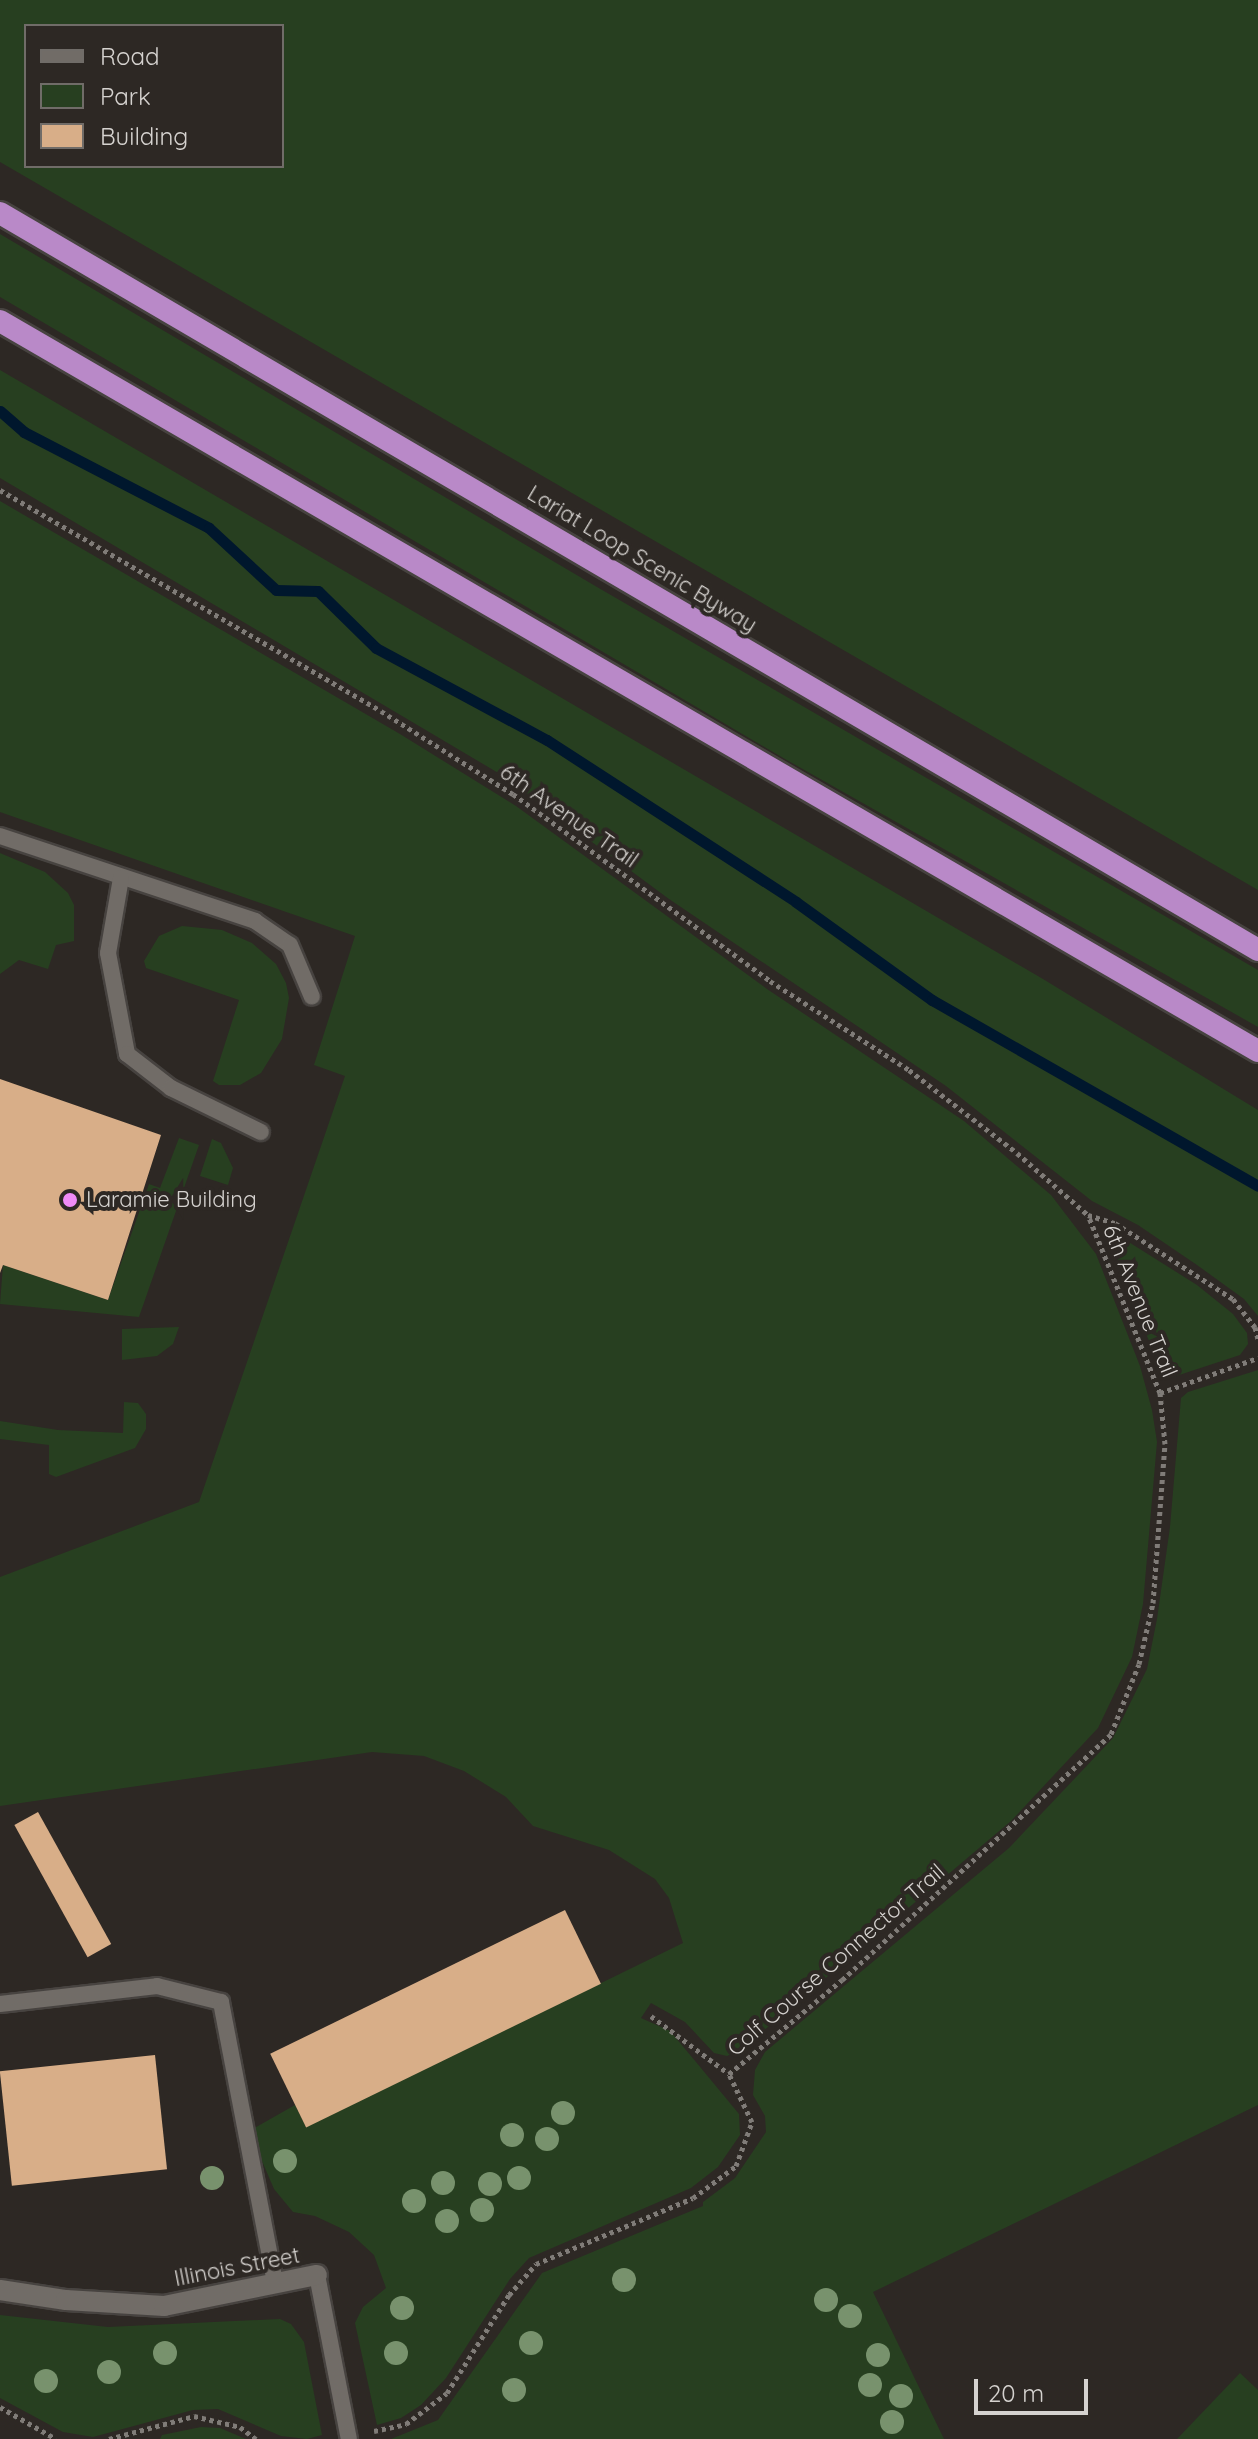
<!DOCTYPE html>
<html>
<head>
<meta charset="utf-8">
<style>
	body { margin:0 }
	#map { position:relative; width:1258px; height:2439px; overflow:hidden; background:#2d2824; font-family:Quicksand,sans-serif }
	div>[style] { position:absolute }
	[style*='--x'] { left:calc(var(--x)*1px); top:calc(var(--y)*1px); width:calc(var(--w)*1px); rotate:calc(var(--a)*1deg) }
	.green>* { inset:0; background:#273f20 }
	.stream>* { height:11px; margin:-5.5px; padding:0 5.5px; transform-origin:5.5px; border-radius:5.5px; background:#00172d }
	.building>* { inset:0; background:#d8ae88; transform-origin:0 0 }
	.path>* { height:5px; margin-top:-2.5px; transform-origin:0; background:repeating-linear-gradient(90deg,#807c78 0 4px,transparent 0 8px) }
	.roads { filter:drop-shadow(2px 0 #474340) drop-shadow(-2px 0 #474340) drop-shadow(0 2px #474340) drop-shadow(0 -2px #474340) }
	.service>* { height:16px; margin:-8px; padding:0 8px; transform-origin:8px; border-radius:8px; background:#716c67 }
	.minor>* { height:20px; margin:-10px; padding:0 10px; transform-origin:10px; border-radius:10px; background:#716c67 }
	.trunk>* { height:22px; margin:-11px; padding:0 11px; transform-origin:11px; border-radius:11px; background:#b989c8 }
	.trees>* { width:24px; height:24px; margin:-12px; border-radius:50%; background:#78926d }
	.dots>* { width:22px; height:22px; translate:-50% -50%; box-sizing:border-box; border:4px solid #2d2824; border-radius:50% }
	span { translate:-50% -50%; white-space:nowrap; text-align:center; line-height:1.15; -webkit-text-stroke:8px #2d2824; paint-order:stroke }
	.street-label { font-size:22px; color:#d5d2cf }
	.poi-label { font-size:22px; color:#d5d2cf }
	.left { translate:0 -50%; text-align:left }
	.legend { position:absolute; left:24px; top:24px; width:260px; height:144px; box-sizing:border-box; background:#2d2824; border:2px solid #706c68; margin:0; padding:10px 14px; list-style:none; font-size:24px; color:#d5d2cf }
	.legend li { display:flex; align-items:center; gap:16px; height:40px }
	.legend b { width:40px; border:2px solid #706c68 }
	.scale { position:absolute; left:974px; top:2379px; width:114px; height:36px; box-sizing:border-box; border:4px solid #d5d2cf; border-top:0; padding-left:10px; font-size:24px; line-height:28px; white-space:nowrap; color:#d5d2cf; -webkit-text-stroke:6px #2d2824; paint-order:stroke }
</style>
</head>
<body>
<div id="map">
	<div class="green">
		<i style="clip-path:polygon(evenodd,0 0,1258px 0,1258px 890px,0 162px,0 0,26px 26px,282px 26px,282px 166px,26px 166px,26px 26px)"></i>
		<i style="clip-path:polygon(0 234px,597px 587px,1258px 970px,1258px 1027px,785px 759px,0 297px)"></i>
		<i style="clip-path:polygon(0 370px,1043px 979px,1258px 1110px,1258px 1316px,1244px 1299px,1197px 1265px,1138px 1225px,1092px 1201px,946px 1086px,669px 899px,500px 774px,0 478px)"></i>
		<i style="clip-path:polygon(0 501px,400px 734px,516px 806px,767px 989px,964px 1121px,1051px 1195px,1096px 1254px,1140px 1366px,1152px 1410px,1157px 1442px,1143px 1604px,1132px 1657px,1098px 1728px,1011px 1821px,743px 2048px,727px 2056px,714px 2053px,685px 2022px,651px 2003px,641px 2018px,670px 2031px,696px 2062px,739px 2114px,740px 2135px,718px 2167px,691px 2188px,529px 2258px,510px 2279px,446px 2378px,421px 2405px,401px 2418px,377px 2425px,355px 2323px,363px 2307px,386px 2288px,374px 2255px,349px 2232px,315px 2216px,293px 2212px,274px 2189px,249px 2131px,295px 2105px,306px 2127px,683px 1943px,669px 1898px,655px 1879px,609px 1850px,533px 1826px,506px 1797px,464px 1771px,424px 1756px,372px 1752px,0 1806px,0 1577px,199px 1502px,345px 1076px,314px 1065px,355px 936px,0 812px)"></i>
		<i style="clip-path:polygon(0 853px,45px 872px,68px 893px,74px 905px,74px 941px,56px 945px,48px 969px,19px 960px,0 974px)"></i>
		<i style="clip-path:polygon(182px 926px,222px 930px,252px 943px,276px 964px,286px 983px,289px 998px,282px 1039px,261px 1073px,240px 1085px,219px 1085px,213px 1081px,239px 1000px,146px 968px,144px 961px,159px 936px)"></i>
		<i style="clip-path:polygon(179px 1138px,199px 1145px,139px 1317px,0 1304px,3px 1265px,108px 1300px,149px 1184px,160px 1188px)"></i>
		<i style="clip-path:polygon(212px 1139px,221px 1143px,233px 1168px,228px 1185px,200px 1176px)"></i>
		<i style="clip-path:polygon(1116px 1234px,1197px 1285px,1233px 1314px,1247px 1333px,1248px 1344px,1240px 1355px,1164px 1380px,1109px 1237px)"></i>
		<i style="clip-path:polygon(179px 1327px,173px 1344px,157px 1356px,122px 1360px,122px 1329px)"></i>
		<i style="clip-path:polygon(1258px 1370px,1258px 2105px,873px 2292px,944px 2439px,391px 2439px,438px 2420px,542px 2273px,703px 2206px,703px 2202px,735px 2178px,766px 2132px,765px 2116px,753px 2095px,755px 2070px,765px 2052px,1009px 1848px,1113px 1738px,1147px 1669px,1157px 1619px,1170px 1527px,1181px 1398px,1188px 1392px)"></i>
		<i style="clip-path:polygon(124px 1402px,138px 1403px,146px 1414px,146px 1429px,135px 1448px,56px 1477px,49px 1474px,49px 1445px,0 1439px,0 1421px,58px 1430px,123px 1433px)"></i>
		<i style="clip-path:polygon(0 2315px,108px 2327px,280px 2319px,291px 2324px,304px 2342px,322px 2435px,307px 2439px,281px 2436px,218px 2409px,193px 2410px,93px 2437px,63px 2432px,0 2398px)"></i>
		<i style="clip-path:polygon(1240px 2373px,1258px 2390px,1258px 2439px,1177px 2439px)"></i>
		<i style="clip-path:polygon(201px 2427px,220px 2428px,246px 2439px,160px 2439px,162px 2435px)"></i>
	</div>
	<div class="stream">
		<i style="--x:0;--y:411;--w:32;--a:41"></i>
		<i style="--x:24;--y:432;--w:208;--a:27.4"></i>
		<i style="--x:209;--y:528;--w:91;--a:42.8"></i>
		<i style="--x:276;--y:590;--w:42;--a:1.4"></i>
		<i style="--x:318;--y:591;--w:81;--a:44.5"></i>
		<i style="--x:376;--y:648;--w:194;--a:28.3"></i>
		<i style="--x:547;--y:740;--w:297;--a:33"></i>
		<i style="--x:796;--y:902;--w:168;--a:35.8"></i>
		<i style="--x:932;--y:1000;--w:375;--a:29.7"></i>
	</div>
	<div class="building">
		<i style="clip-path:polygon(0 1079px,161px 1135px,108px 1300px,3px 1265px,0 1273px)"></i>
		<i style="left:38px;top:1812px;width:151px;height:27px;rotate:61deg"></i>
		<i style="left:565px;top:1910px;width:82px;height:328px;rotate:64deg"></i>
		<i style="left:155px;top:2055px;width:115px;height:156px;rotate:84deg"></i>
	</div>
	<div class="path">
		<i style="--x:0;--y:490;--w:440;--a:30.1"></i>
		<i style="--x:381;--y:711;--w:156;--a:32.2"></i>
		<i style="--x:513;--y:794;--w:318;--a:36"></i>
		<i style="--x:770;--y:981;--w:165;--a:32.6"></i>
		<i style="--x:909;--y:1070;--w:136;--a:37.5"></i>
		<i style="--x:1017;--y:1153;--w:94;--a:41.1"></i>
		<i style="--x:1088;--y:1215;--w:28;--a:17"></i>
		<i style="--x:1115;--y:1223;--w:140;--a:32.8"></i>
		<i style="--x:1233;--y:1299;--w:36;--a:52"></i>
		<i style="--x:1255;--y:1327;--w:12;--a:76"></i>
		<i style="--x:1160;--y:1393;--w:104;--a:-19.7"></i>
		<i style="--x:651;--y:2016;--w:97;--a:36.6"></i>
		<i style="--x:0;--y:2407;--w:64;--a:29.7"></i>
		<i style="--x:374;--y:2431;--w:33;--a:-12"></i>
		<i style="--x:406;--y:2424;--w:51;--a:-37.1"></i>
		<i style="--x:447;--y:2393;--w:116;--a:-57.7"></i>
		<i style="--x:509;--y:2295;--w:41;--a:-48.9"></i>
		<i style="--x:536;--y:2264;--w:170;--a:-22.8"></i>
		<i style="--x:693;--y:2198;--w:54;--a:-36.7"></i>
		<i style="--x:736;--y:2166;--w:47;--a:-70"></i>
		<i style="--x:752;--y:2122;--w:53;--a:-115.6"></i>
		<i style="--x:729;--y:2074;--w:147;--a:-39.8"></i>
		<i style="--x:842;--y:1980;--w:365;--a:-42.4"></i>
		<i style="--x:1111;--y:1734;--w:75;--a:-68.2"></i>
		<i style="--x:1139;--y:1664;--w:63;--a:-77.1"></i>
		<i style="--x:1153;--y:1603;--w:159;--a:-85.7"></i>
		<i style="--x:1165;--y:1444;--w:51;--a:-95.6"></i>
		<i style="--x:1160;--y:1393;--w:192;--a:-112"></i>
		<i style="--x:109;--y:2439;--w:88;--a:-15.1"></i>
		<i style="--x:194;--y:2416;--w:47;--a:13.4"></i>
		<i style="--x:240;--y:2427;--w:20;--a:37"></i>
	</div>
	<div class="roads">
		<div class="service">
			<i style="--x:0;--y:836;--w:269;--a:18.4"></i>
			<i style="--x:255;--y:921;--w:42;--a:34.4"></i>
			<i style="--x:290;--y:945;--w:56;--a:67.1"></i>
			<i style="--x:121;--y:878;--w:76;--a:99.8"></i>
			<i style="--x:108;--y:953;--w:103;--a:79.3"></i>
			<i style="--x:127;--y:1054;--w:56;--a:37.7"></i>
			<i style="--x:171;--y:1088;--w:100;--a:26.1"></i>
			<i style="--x:0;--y:2004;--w:158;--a:-6.5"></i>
			<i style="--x:157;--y:1986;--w:66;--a:14"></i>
			<i style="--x:221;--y:2002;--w:286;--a:79.1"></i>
			<i style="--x:317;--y:2275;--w:167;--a:79"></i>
		</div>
		<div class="minor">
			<i style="--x:0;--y:2290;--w:67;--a:8.6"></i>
			<i style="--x:66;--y:2300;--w:98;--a:3.5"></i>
			<i style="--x:164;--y:2306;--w:156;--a:-11.5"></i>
		</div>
		<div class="trunk">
			<i style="--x:0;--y:213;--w:1458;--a:30.36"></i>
			<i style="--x:0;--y:321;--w:1454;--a:30.13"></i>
		</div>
	</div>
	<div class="trees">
		<i style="left:563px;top:2113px"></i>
		<i style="left:512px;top:2135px"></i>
		<i style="left:547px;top:2139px"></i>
		<i style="left:285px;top:2161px"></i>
		<i style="left:212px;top:2178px"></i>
		<i style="left:519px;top:2178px"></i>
		<i style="left:443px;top:2183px"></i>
		<i style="left:490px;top:2184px"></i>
		<i style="left:414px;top:2201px"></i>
		<i style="left:482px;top:2210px"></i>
		<i style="left:447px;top:2221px"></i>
		<i style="left:624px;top:2280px"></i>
		<i style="left:826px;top:2300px"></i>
		<i style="left:402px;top:2308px"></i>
		<i style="left:850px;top:2316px"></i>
		<i style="left:531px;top:2343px"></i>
		<i style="left:165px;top:2353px"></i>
		<i style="left:396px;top:2353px"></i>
		<i style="left:878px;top:2355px"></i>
		<i style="left:109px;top:2372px"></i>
		<i style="left:46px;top:2381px"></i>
		<i style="left:870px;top:2385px"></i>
		<i style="left:514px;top:2390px"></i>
		<i style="left:901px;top:2396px"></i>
		<i style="left:892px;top:2422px"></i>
	</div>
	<div class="dots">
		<i style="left:70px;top:1200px;background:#ef8bf6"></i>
	</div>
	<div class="street-label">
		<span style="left:642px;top:559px;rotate:31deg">Lariat Loop Scenic Byway</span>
		<span style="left:569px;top:816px;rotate:35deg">6th Avenue Trail</span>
		<span style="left:1140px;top:1301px;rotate:68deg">6th Avenue Trail</span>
		<span style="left:836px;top:1960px;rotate:-41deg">Colf Course Connector Trail</span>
		<span style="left:237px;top:2267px;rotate:-11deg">Illinois Street</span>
	</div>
	<div class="poi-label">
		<span class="left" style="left:86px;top:1200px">Laramie Building</span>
	</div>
	<ul class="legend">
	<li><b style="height:10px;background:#716c67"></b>Road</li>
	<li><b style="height:22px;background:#273f20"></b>Park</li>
	<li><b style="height:22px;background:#d8ae88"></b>Building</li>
	</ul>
	<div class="scale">20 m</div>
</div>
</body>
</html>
